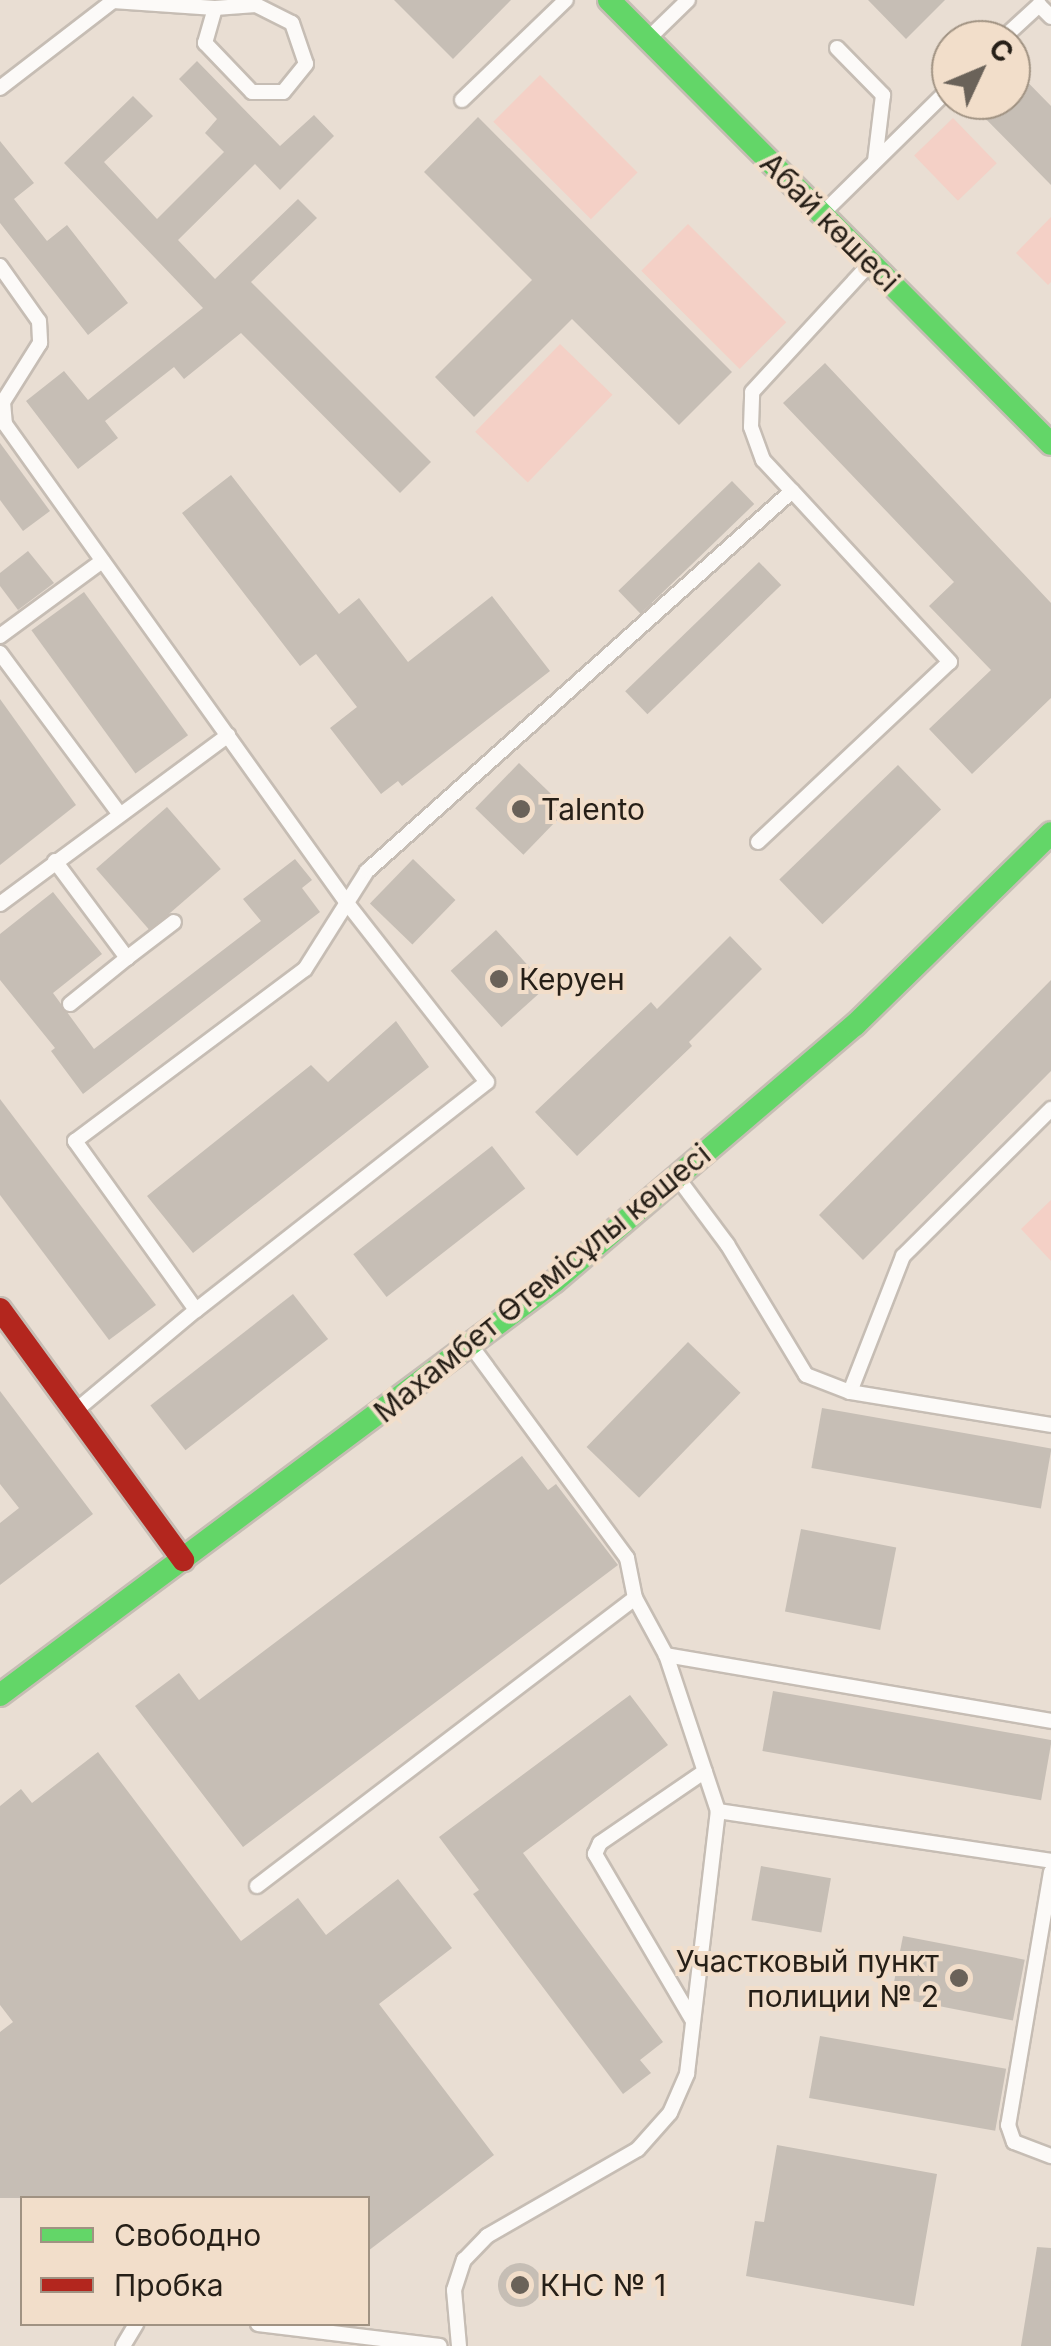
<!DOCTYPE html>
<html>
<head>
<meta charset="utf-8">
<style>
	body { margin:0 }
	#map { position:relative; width:1051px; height:2346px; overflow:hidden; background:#e9ded3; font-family:Inter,sans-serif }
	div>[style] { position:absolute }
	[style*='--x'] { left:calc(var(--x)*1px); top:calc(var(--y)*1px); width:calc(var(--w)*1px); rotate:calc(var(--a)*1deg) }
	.green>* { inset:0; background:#f4d0c6; transform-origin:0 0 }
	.building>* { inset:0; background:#c6beb5; transform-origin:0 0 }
	.round { border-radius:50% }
	.roads { filter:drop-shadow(2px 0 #c6bdb4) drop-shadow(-2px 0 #c6bdb4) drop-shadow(0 2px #c6bdb4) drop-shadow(0 -2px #c6bdb4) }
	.lane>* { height:14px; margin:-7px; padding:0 7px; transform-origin:7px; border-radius:7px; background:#fcfaf8 }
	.fast>* { height:22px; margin:-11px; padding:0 11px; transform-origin:11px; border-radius:11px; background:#63d668 }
	.jam>* { height:22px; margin:-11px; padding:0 11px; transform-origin:11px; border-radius:11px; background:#b3261e }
	.dots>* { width:28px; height:28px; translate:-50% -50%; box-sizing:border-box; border:5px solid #f2deca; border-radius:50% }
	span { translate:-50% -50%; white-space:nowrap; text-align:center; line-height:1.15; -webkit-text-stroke:8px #f2deca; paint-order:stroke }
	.street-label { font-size:30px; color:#261f17 }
	.poi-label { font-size:30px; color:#261f17 }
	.left { translate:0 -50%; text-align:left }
	.right { translate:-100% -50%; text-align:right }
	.legend { position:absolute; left:20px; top:2196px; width:350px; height:130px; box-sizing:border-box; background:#f2deca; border:2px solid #a09282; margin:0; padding:12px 18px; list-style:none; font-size:30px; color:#261f17 }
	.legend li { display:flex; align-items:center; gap:20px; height:50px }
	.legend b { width:50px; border:2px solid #a09282 }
	.north { position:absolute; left:931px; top:20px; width:100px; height:100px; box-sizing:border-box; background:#f2deca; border:2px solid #a09282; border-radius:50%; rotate:46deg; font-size:28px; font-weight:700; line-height:40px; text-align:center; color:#261f17 }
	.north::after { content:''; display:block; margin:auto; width:35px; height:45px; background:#6a6259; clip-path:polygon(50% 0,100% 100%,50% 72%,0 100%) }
</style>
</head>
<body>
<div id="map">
	<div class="green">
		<i style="left:540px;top:75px;width:138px;height:66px;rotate:45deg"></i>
		<i style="left:953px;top:118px;width:63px;height:54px;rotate:46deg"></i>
		<i style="clip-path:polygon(1051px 217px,1051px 282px,1048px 285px,1016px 253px)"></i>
		<i style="left:688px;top:224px;width:139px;height:66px;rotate:45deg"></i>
		<i style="left:560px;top:344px;width:73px;height:122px;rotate:44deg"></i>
		<i style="clip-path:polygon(1051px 1200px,1051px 1261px,1021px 1229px)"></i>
	</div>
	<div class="building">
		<i style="clip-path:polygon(394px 0,511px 0,453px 59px)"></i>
		<i style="clip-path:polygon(868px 0,945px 0,906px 39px)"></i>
		<i style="clip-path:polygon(197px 61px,280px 146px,314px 115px,334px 136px,280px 190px,255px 164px,178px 240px,215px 279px,298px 199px,317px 218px,251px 282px,431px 462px,400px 493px,241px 333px,184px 379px,174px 367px,105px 421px,118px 438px,78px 469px,26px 401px,64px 371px,88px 400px,203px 308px,64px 163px,133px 96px,153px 116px,104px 162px,157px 219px,224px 152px,205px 133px,217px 119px,179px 79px)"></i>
		<i style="clip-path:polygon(1011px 65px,1051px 106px,1051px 185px,967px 100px,1011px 100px)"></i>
		<i style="clip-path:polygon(478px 117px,732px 372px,679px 425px,572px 319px,474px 417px,435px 377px,532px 280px,424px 172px)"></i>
		<i style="clip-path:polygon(0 141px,34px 183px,14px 199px,47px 241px,67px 225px,128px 303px,88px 335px,0 223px)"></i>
		<i style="clip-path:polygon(825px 363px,1051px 603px,1051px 698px,972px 774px,929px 729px,991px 670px,929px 606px,954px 582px,783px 403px)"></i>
		<i style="clip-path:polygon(0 443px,50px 511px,23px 531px,0 500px)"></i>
		<i style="clip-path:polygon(231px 475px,339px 614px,359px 598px,408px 662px,492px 596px,550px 671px,402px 786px,398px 781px,381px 794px,330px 728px,357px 707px,316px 654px,300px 666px,182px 513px)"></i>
		<i style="left:732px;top:481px;width:32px;height:158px;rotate:46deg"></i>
		<i style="clip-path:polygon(28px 551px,54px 583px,18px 610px,0 586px,0 573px)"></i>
		<i style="left:759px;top:562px;width:32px;height:186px;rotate:46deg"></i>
		<i style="left:84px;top:592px;width:177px;height:65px;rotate:54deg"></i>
		<i style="clip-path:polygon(0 699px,76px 805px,0 865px)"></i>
		<i style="left:519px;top:763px;width:67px;height:63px;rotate:44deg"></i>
		<i style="left:898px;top:765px;width:62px;height:165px;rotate:46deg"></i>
		<i style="left:167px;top:807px;width:82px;height:94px;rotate:49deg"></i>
		<i style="clip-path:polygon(295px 859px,312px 880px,302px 888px,320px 912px,83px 1094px,51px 1051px,55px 1048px,0 980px,0 934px,53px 892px,102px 954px,53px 993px,94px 1049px,261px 921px,243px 899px)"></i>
		<i style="left:413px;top:859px;width:59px;height:62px;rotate:44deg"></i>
		<i style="left:496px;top:930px;width:76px;height:61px;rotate:48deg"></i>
		<i style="clip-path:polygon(730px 936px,762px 969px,689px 1042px,692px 1046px,577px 1156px,535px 1112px,651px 1002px,657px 1009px)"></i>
		<i style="clip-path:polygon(1051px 980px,1051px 1071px,863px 1260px,819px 1215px)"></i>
		<i style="clip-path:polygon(396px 1021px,429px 1067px,193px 1253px,147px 1196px,311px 1065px,328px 1082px)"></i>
		<i style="clip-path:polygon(0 1099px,156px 1305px,109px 1340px,0 1195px)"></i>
		<i style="left:492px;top:1146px;width:54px;height:176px;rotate:52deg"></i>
		<i style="left:293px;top:1294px;width:57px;height:181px;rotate:52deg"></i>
		<i style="left:688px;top:1342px;width:73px;height:146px;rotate:44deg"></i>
		<i style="clip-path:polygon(0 1391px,93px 1514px,0 1585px,0 1523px,19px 1508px,0 1484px)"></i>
		<i style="left:822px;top:1408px;width:233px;height:61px;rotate:10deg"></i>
		<i style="clip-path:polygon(522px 1456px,548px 1490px,556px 1484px,618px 1565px,243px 1847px,135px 1706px,179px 1673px,199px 1700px)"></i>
		<i style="left:801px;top:1529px;width:97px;height:84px;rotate:11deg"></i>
		<i style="left:773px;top:1691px;width:283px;height:61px;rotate:10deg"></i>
		<i style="clip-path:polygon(630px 1695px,668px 1745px,523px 1853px,663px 2042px,640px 2060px,651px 2073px,623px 2094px,473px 1894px,479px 1890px,439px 1837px)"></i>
		<i style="clip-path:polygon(98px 1752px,241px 1941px,298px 1898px,326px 1935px,398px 1879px,452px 1948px,379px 2004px,494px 2155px,368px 2251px,368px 2198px,0 2198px,0 2032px,13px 2022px,0 2005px,0 1806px,21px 1789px,32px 1803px)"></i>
		<i style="left:761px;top:1866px;width:71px;height:55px;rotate:10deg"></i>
		<i style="left:903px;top:1936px;width:124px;height:62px;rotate:11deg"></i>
		<i style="left:820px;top:2036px;width:189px;height:63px;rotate:10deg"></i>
		<i style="clip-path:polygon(777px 2145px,937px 2174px,914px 2306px,746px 2276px,755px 2221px,764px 2222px)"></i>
		<i style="clip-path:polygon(1037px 2247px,1051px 2248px,1051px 2346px,1021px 2346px)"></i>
		<i class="round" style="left:498px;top:2263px;width:44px;height:44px"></i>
	</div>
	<div class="roads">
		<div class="lane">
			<i style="--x:652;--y:35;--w:50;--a:-44.2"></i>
			<i style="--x:1001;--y:40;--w:52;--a:-42.6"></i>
			<i style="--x:1039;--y:5;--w:17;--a:45"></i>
			<i style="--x:837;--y:48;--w:66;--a:45.6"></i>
			<i style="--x:883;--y:95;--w:66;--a:96.9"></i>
			<i style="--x:0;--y:88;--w:143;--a:-37.6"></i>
			<i style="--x:113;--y:1;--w:102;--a:3.9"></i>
			<i style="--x:215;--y:8;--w:41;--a:-4.2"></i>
			<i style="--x:256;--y:5;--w:40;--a:26.6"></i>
			<i style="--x:292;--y:23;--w:43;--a:71.1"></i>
			<i style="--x:306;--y:64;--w:36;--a:129"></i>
			<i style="--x:283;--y:92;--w:31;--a:180"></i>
			<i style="--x:252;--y:92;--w:68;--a:-133.8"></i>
			<i style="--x:205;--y:43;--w:36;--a:-74"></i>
			<i style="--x:462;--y:100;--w:144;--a:-43.9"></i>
			<i style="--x:826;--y:210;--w:175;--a:-44.5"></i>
			<i style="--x:0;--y:266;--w:67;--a:54.7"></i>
			<i style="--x:39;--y:321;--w:22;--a:87"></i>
			<i style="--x:40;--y:343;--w:70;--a:122.1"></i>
			<i style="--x:3;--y:402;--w:22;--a:85"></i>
			<i style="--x:5;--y:424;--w:589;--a:54.47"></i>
			<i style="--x:347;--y:903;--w:227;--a:52"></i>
			<i style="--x:487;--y:1082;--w:370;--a:141.9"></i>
			<i style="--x:196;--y:1310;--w:153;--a:140.1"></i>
			<i style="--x:0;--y:636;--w:127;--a:-36.3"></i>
			<i style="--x:0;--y:653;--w:199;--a:53.4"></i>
			<i style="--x:758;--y:842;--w:263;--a:-43.2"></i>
			<i style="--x:950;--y:662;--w:233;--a:-132.7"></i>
			<i style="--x:55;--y:861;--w:121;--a:53.4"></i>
			<i style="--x:127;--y:958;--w:59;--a:-37.5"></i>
			<i style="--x:0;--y:904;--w:284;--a:-36.5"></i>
			<i style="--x:70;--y:1004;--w:73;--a:-38.9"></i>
			<i style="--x:680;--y:1181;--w:79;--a:53.3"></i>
			<i style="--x:727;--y:1244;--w:153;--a:58.9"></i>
			<i style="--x:806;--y:1375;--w:47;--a:21.1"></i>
			<i style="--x:850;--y:1392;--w:146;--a:-68.7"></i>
			<i style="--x:903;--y:1256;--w:209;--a:-44.8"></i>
			<i style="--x:196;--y:1310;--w:208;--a:-125.6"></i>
			<i style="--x:75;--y:1141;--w:287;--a:-36.8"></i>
			<i style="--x:305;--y:969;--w:116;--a:-57.7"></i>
			<i style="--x:367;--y:871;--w:570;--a:-41.8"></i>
			<i style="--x:792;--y:491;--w:42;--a:-133.1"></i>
			<i style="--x:763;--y:460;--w:35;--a:-110"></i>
			<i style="--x:751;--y:427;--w:35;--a:-88"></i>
			<i style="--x:752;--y:392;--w:170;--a:-47.4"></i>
			<i style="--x:850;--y:1392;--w:204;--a:9.3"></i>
			<i style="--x:666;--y:1655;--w:391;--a:9.7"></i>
			<i style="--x:718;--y:1811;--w:337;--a:8.5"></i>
			<i style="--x:1051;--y:1872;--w:257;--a:99.6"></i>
			<i style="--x:1008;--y:2125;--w:18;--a:71"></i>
			<i style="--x:1014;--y:2142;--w:40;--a:21"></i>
			<i style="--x:257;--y:1886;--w:475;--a:-37.3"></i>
			<i style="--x:693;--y:2021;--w:194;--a:-120.4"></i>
			<i style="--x:595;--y:1854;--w:12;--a:-66"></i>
			<i style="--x:600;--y:1843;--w:127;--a:-34.4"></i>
			<i style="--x:258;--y:2324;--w:183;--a:6.9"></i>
			<i style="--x:123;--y:2346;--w:26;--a:-59"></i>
			<i style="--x:459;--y:2346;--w:56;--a:-95.1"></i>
			<i style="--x:454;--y:2290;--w:32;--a:-72"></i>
			<i style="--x:464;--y:2260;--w:33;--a:-46"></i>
			<i style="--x:487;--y:2236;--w:174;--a:-29.9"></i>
			<i style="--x:638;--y:2149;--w:48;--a:-48.4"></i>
			<i style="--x:670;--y:2113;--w:43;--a:-66.4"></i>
			<i style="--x:687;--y:2074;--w:265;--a:-83.3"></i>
			<i style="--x:718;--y:1811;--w:164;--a:-108.4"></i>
			<i style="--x:666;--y:1655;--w:65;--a:-118.5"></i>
			<i style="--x:635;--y:1598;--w:41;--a:-101.3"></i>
			<i style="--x:627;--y:1558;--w:258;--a:-126.3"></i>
		</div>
		<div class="fast">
			<i style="--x:609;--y:0;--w:626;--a:45.13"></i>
			<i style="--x:0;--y:1695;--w:692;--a:-36.72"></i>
			<i style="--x:555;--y:1281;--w:394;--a:-40.5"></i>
			<i style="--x:855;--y:1025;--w:274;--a:-44.4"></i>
		</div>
		<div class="jam">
			<i style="--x:0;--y:1309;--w:311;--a:53.9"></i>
		</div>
	</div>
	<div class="dots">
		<i style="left:521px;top:809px;background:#6a6259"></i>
		<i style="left:499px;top:979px;background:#6a6259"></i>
		<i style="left:959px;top:1978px;background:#6a6259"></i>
		<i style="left:520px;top:2285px;background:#6a6259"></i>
	</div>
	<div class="street-label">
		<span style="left:830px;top:222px;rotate:45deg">Абай көшесі</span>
		<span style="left:542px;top:1283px;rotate:-39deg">Махамбет Өтемісұлы көшесі</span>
	</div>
	<div class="poi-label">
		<span class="left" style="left:541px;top:809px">Talento</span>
		<span class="left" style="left:519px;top:979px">Керуен</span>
		<span class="right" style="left:939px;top:1978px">Участковый пункт<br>полиции № 2</span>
		<span class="left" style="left:540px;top:2285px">КНС № 1</span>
	</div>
	<ul class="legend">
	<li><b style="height:12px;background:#63d668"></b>Свободно</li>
	<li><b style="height:12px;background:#b3261e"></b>Пробка</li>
	</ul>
	<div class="north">С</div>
</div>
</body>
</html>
